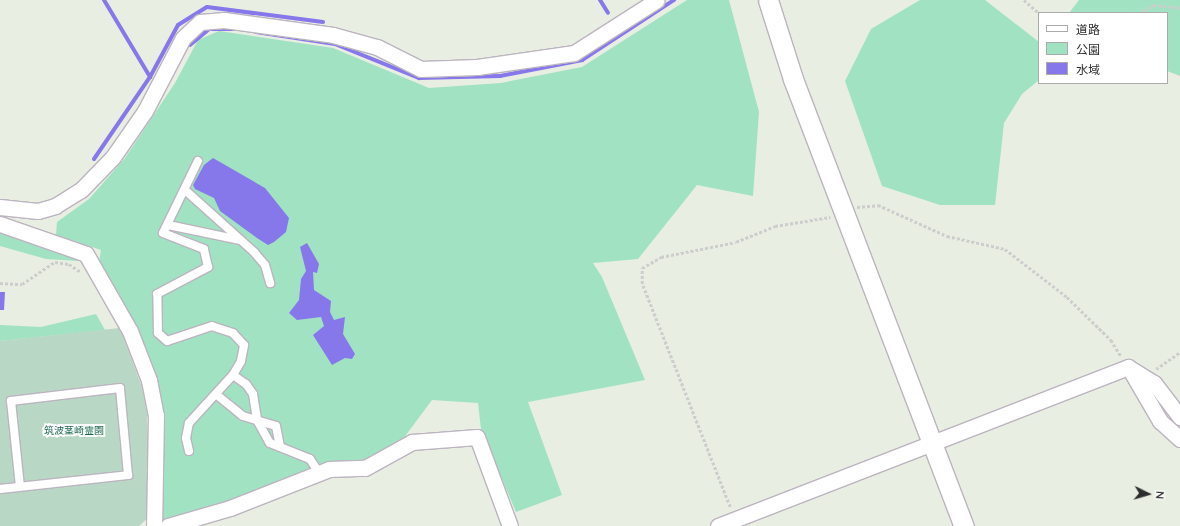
<!DOCTYPE html>
<html>
<head>
<meta charset="utf-8">
<style>
	body { margin:0 }
	#map { position:relative; width:1180px; height:526px; overflow:hidden; background:#e8eee1; font-family:Quicksand,"Noto Sans JP",sans-serif }
	div>[style] { position:absolute }
	[style*='--x'] { left:calc(var(--x)*1px); top:calc(var(--y)*1px); width:calc(var(--w)*1px); rotate:calc(var(--a)*1deg) }
	.green>* { inset:0; background:#a0e2c2 }
	.cemetery>* { inset:0; background:#b8d7c4 }
	.water>* { inset:0; background:#8678eb }
	.stream>* { height:4px; margin:-2px; padding:0 2px; transform-origin:2px; border-radius:2px; background:#8678eb }
	.path>* { height:2.5px; margin-top:-1.25px; transform-origin:0; background:repeating-linear-gradient(90deg,#cdcdcd 0 3px,transparent 0 5px) }
	.roads { filter:drop-shadow(1px 0 #bcb4c0) drop-shadow(-1px 0 #bcb4c0) drop-shadow(0 1px #bcb4c0) drop-shadow(0 -1px #bcb4c0) }
	.service>* { height:8px; margin:-4px; padding:0 4px; transform-origin:4px; border-radius:4px; background:#fff }
	.minor>* { height:15px; margin:-7.5px; padding:0 7.5px; transform-origin:7.5px; border-radius:7.5px; background:#fff }
	.tertiary>* { height:19px; margin:-9.5px; padding:0 9.5px; transform-origin:9.5px; border-radius:9.5px; background:#fff }
	span { translate:-50% -50%; white-space:nowrap; text-align:center; line-height:1.15; -webkit-text-stroke:4px #fff; paint-order:stroke }
	.park-label { font-size:10px; color:#1e6a4f }
	.legend { position:absolute; left:1038px; top:12px; width:130px; height:72px; box-sizing:border-box; background:#fff; border:1px solid #ababab; margin:0; padding:5px 7px; list-style:none; font-size:12px; color:#2d2d2d }
	.legend li { display:flex; align-items:center; gap:8px; height:20px }
	.legend b { width:20px; border:1px solid #ababab }
	.north { position:absolute; left:1128px; top:474px; width:40px; height:40px; -webkit-text-stroke:3px #fff; paint-order:stroke; rotate:95deg; font-size:11px; font-weight:700; line-height:16px; text-align:center; color:#2d2d2d }
	.north::after { content:''; display:block; margin:auto; width:14px; height:18px; background:#2d2d2d; clip-path:polygon(50% 0,100% 100%,50% 72%,0 100%) }
</style>
</head>
<body>
<div id="map">
	<div class="green">
		<i style="clip-path:polygon(687px 0,729px 0,759px 112px,753px 196px,697px 185px,638px 259px,593px 263px,602px 277px,645px 380px,528px 402px,562px 495px,516px 512px,481px 429px,478px 403px,432px 400px,403px 439px,361px 463px,161px 524px,163px 434px,159px 388px,149px 355px,99px 262px,101px 250px,56px 235px,57px 222px,89px 199px,125px 158px,175px 83px,198px 40px,219px 31px,333px 48px,429px 88px,501px 83px,582px 67px)"></i>
		<i style="clip-path:polygon(920px 0,985px 0,1039px 42px,1039px 80px,1022px 94px,1004px 123px,995px 205px,940px 205px,882px 186px,845px 81px,871px 29px)"></i>
		<i style="clip-path:polygon(1079px 0,1180px 0,1180px 76px,1167px 71px,1167px 13px,1069px 13px)"></i>
		<i style="clip-path:polygon(0 231px,67px 252px,79px 261px,46px 259px,0 246px)"></i>
		<i style="clip-path:polygon(96px 314px,105px 330px,0 341px,0 325px,41px 327px)"></i>
	</div>
	<div class="cemetery">
		<i style="clip-path:polygon(120px 328px,142px 387px,147px 414px,148px 518px,139px 526px,0 526px,0 341px)"></i>
	</div>
	<div class="water">
		<i style="clip-path:polygon(213px 158px,265px 188px,289px 218px,286px 232px,274px 242px,268px 245px,257px 238px,220px 211px,214px 198px,195px 189px,193px 185px,204px 165px)"></i>
		<i style="clip-path:polygon(307px 243px,319px 264px,317px 273px,313px 272px,314px 290px,331px 301px,330px 312px,334px 320px,345px 317px,343px 334px,355px 354px,352px 359px,345px 358px,332px 365px,313px 335px,324px 326px,321px 317px,297px 320px,289px 313px,299px 300px,301px 279px,306px 271px,300px 247px)"></i>
		<i style="clip-path:polygon(0 292px,5px 292px,4px 310px,0 310px)"></i>
	</div>
	<div class="stream">
		<i style="--x:104;--y:0;--w:90;--a:59.1"></i>
		<i style="--x:600;--y:0;--w:15;--a:58"></i>
		<i style="--x:256;--y:32;--w:80;--a:8.6"></i>
		<i style="--x:335;--y:44;--w:91;--a:22"></i>
		<i style="--x:419;--y:78;--w:81;--a:-1.4"></i>
		<i style="--x:500;--y:76;--w:84;--a:-11"></i>
		<i style="--x:582;--y:60;--w:110;--a:-33.1"></i>
		<i style="--x:190;--y:45;--w:25;--a:-40"></i>
		<i style="--x:209;--y:29;--w:28;--a:0"></i>
		<i style="--x:94;--y:159;--w:99;--a:-55.7"></i>
		<i style="--x:150;--y:77;--w:59;--a:-61.7"></i>
		<i style="--x:178;--y:25;--w:34;--a:-32"></i>
		<i style="--x:207;--y:7;--w:117;--a:7.4"></i>
	</div>
	<div class="path">
		<i style="--x:1024;--y:0;--w:20;--a:41"></i>
		<i style="--x:1139;--y:13;--w:16;--a:-30"></i>
		<i style="--x:1153;--y:5;--w:27;--a:6"></i>
		<i style="--x:857;--y:207;--w:21;--a:-5"></i>
		<i style="--x:878;--y:205;--w:76;--a:24.2"></i>
		<i style="--x:947;--y:236;--w:59;--a:12.6"></i>
		<i style="--x:1005;--y:249;--w:78;--a:37.7"></i>
		<i style="--x:1067;--y:297;--w:62;--a:44.3"></i>
		<i style="--x:1111;--y:340;--w:19;--a:58"></i>
		<i style="--x:0;--y:283;--w:22;--a:3"></i>
		<i style="--x:22;--y:284;--w:40;--a:-34"></i>
		<i style="--x:55;--y:262;--w:14;--a:8"></i>
		<i style="--x:69;--y:264;--w:14;--a:34"></i>
		<i style="--x:1156;--y:369;--w:29;--a:-35"></i>
		<i style="--x:730;--y:507;--w:240;--a:-111.5"></i>
		<i style="--x:642;--y:284;--w:16;--a:-90"></i>
		<i style="--x:642;--y:268;--w:22;--a:-30"></i>
		<i style="--x:661;--y:257;--w:76;--a:-11.3"></i>
		<i style="--x:736;--y:242;--w:42;--a:-22.3"></i>
		<i style="--x:775;--y:226;--w:56;--a:-9.3"></i>
	</div>
	<div class="roads">
		<div class="service">
			<i style="--x:185;--y:190;--w:93;--a:41.9"></i>
			<i style="--x:254;--y:252;--w:17;--a:50"></i>
			<i style="--x:265;--y:265;--w:19;--a:74"></i>
			<i style="--x:168;--y:225;--w:74;--a:11.8"></i>
			<i style="--x:233;--y:375;--w:16;--a:35"></i>
			<i style="--x:246;--y:384;--w:12;--a:55"></i>
			<i style="--x:253;--y:394;--w:26;--a:81"></i>
			<i style="--x:257;--y:420;--w:26;--a:61"></i>
			<i style="--x:270;--y:443;--w:43;--a:21.8"></i>
			<i style="--x:310;--y:459;--w:17;--a:57"></i>
			<i style="--x:217;--y:395;--w:33;--a:39"></i>
			<i style="--x:243;--y:416;--w:34;--a:17"></i>
			<i style="--x:276;--y:426;--w:21;--a:79"></i>
			<i style="--x:189;--y:451;--w:13;--a:-103"></i>
			<i style="--x:186;--y:438;--w:15;--a:-79"></i>
			<i style="--x:189;--y:423;--w:65;--a:-47.5"></i>
			<i style="--x:233;--y:375;--w:16;--a:-60"></i>
			<i style="--x:241;--y:361;--w:16;--a:-79"></i>
			<i style="--x:244;--y:345;--w:16;--a:-133"></i>
			<i style="--x:233;--y:333;--w:22;--a:-162"></i>
			<i style="--x:212;--y:326;--w:47;--a:161.6"></i>
			<i style="--x:167;--y:341;--w:12;--a:-138"></i>
			<i style="--x:158;--y:333;--w:39;--a:-91"></i>
			<i style="--x:157;--y:294;--w:58;--a:-27.9"></i>
			<i style="--x:208;--y:267;--w:18;--a:-103"></i>
			<i style="--x:204;--y:249;--w:44;--a:-158.7"></i>
			<i style="--x:163;--y:233;--w:80;--a:-64.1"></i>
			<i style="--x:0;--y:489;--w:129;--a:-6.2"></i>
			<i style="--x:128;--y:475;--w:87;--a:-95.3"></i>
			<i style="--x:120;--y:388;--w:110;--a:173.2"></i>
			<i style="--x:11;--y:401;--w:86;--a:84"></i>
		</div>
		<div class="minor">
			<i style="--x:0;--y:207;--w:38;--a:6"></i>
			<i style="--x:38;--y:211;--w:18;--a:-16"></i>
			<i style="--x:55;--y:206;--w:31;--a:-32"></i>
			<i style="--x:81;--y:190;--w:46;--a:-45.9"></i>
			<i style="--x:113;--y:157;--w:56;--a:-55.2"></i>
			<i style="--x:145;--y:111;--w:82;--a:-62.5"></i>
			<i style="--x:183;--y:38;--w:23;--a:-43"></i>
			<i style="--x:200;--y:22;--w:24;--a:-5"></i>
			<i style="--x:224;--y:20;--w:110;--a:7.8"></i>
			<i style="--x:333;--y:35;--w:46;--a:15.3"></i>
			<i style="--x:377;--y:47;--w:49;--a:26.6"></i>
			<i style="--x:421;--y:69;--w:56;--a:-2"></i>
			<i style="--x:477;--y:67;--w:98;--a:-8.2"></i>
			<i style="--x:574;--y:53;--w:98;--a:-32.6"></i>
			<i style="--x:0;--y:224;--w:91;--a:19.2"></i>
			<i style="--x:86;--y:254;--w:89;--a:60.3"></i>
			<i style="--x:130;--y:331;--w:53;--a:68.8"></i>
			<i style="--x:149;--y:380;--w:36;--a:79"></i>
			<i style="--x:156;--y:415;--w:111;--a:91"></i>
			<i style="--x:1132;--y:373;--w:56;--a:59.7"></i>
			<i style="--x:1160;--y:421;--w:27;--a:42"></i>
			<i style="--x:168;--y:526;--w:65;--a:-16.2"></i>
			<i style="--x:230;--y:508;--w:106;--a:-21.5"></i>
			<i style="--x:329;--y:469;--w:36;--a:-2"></i>
			<i style="--x:365;--y:468;--w:54;--a:-29"></i>
			<i style="--x:412;--y:442;--w:65;--a:-4.4"></i>
			<i style="--x:477;--y:437;--w:95;--a:69.7"></i>
			<i style="--x:718;--y:526;--w:440;--a:-21.2"></i>
			<i style="--x:1128;--y:367;--w:31;--a:32"></i>
			<i style="--x:1154;--y:383;--w:43;--a:52.6"></i>
		</div>
		<div class="tertiary">
			<i style="--x:768;--y:0;--w:83;--a:72.4"></i>
			<i style="--x:793;--y:79;--w:479;--a:69.1"></i>
		</div>
	</div>
	<div class="park-label">
		<span style="left:74px;top:431px">筑波茎崎霊園</span>
	</div>
	<ul class="legend">
	<li><b style="height:5px;background:#fff"></b>道路</li>
	<li><b style="height:11px;background:#a0e2c2"></b>公園</li>
	<li><b style="height:11px;background:#8678eb"></b>水域</li>
	</ul>
	<div class="north">N</div>
</div>
</body>
</html>
